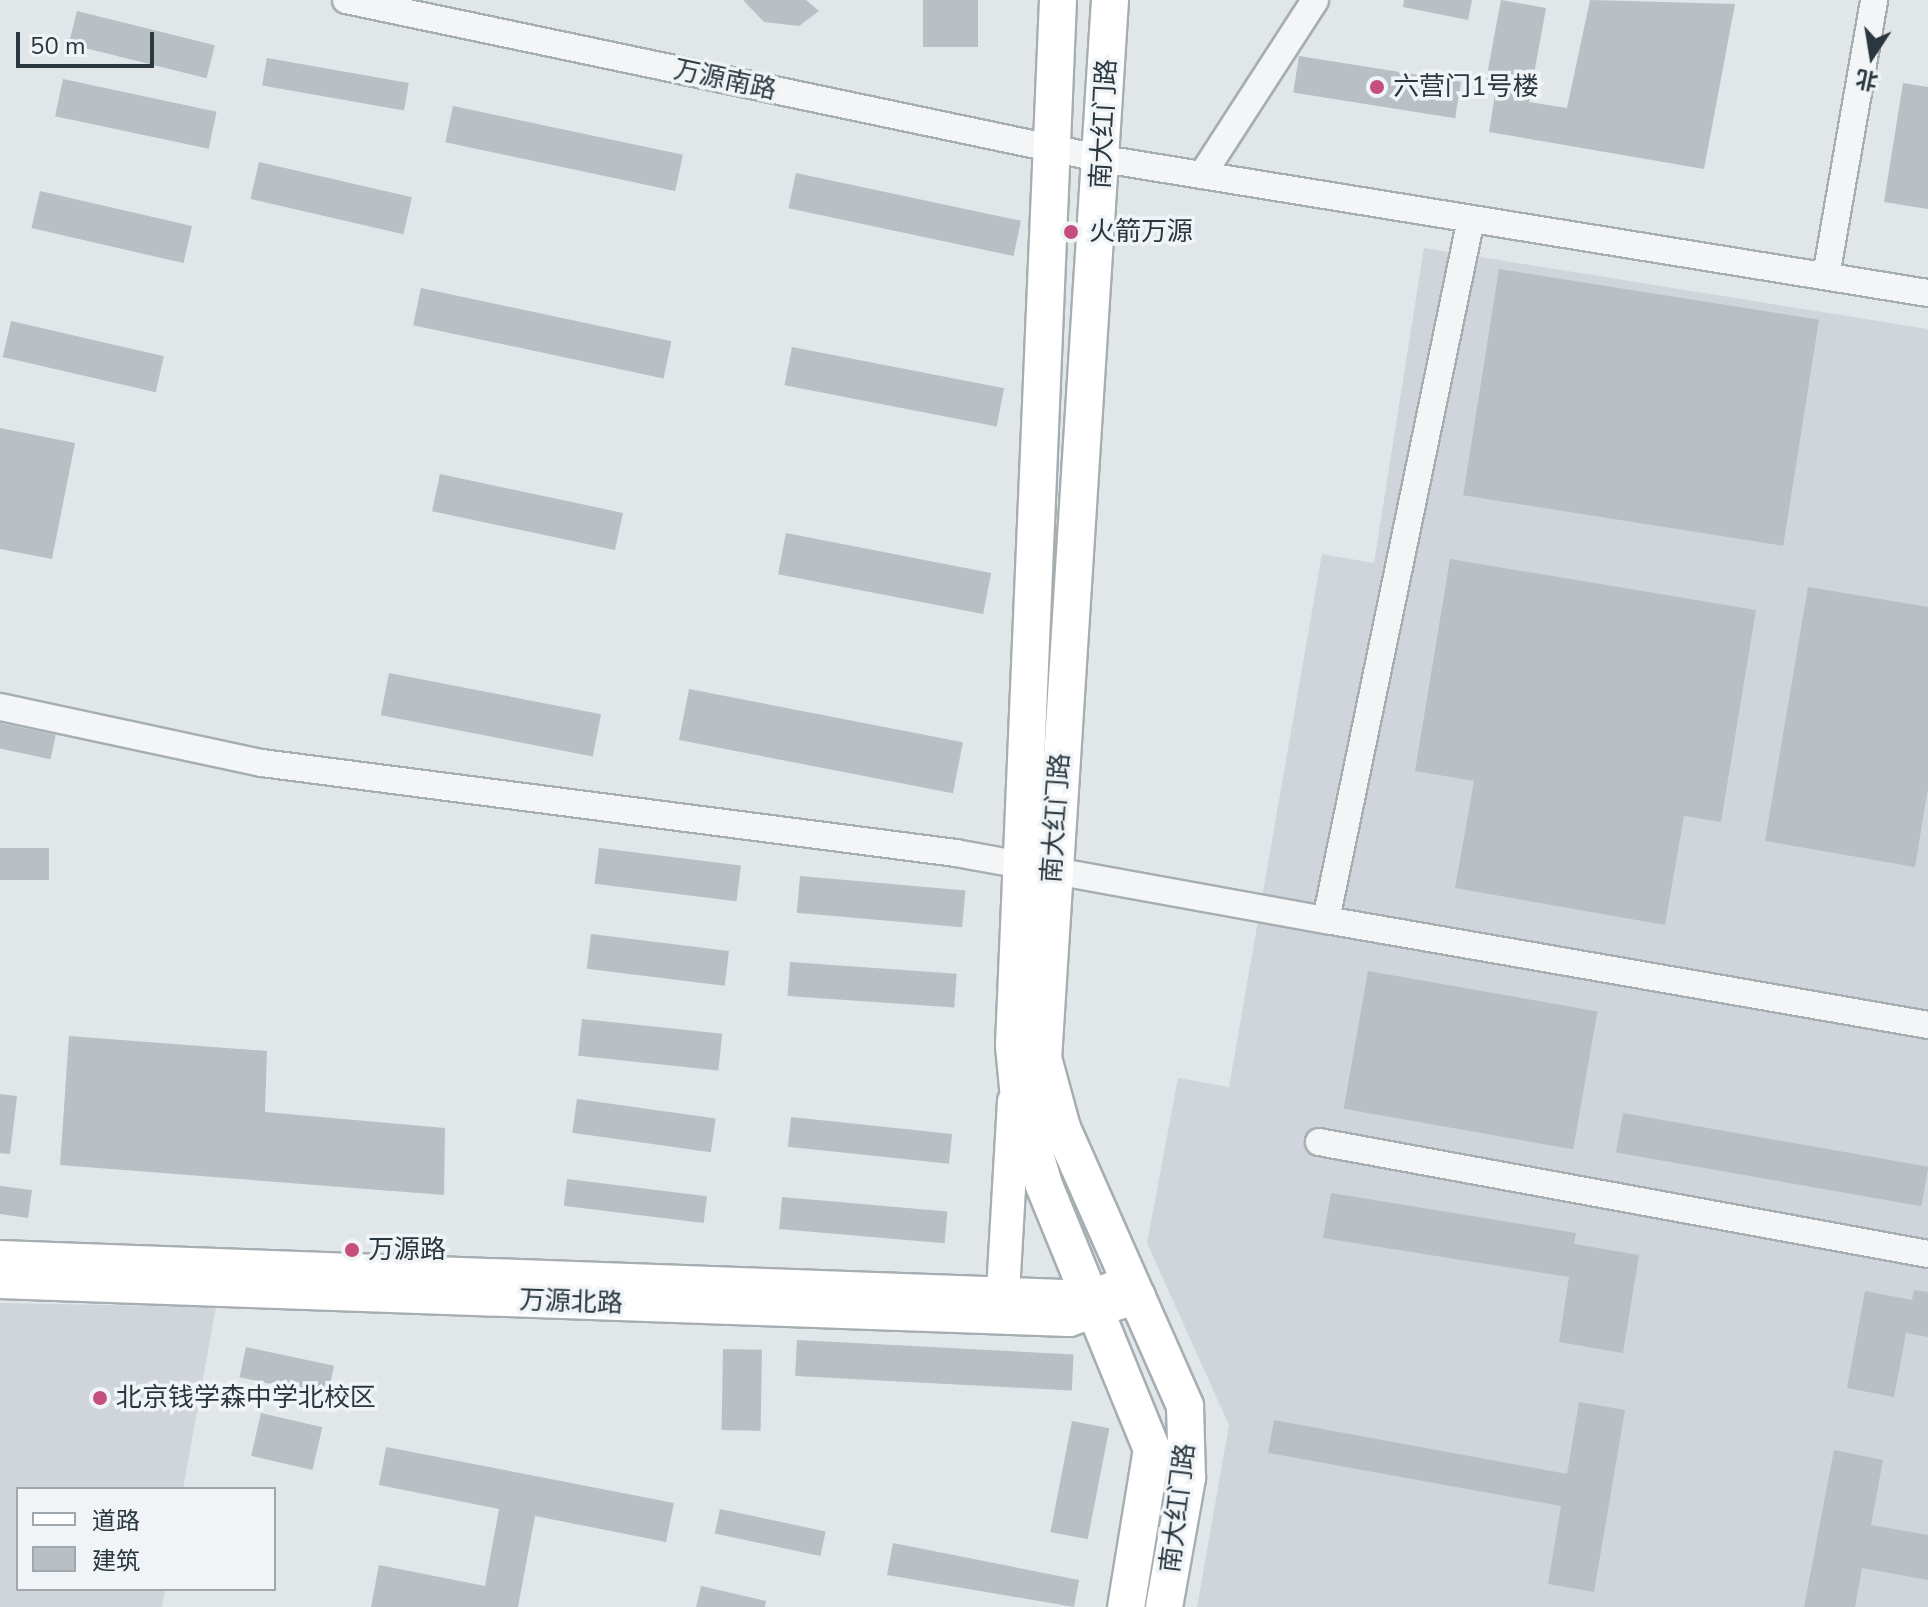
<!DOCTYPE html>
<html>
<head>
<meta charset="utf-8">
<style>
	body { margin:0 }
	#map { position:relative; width:1928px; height:1607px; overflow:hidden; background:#e1e6e8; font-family:"Nunito Sans","Noto Sans SC",sans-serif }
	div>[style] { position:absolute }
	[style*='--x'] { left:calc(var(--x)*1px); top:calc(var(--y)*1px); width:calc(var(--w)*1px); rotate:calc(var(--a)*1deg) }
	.built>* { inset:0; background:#cfd5da }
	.building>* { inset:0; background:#b8c0c5; transform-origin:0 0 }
	.roads { filter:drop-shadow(2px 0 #a6aeb2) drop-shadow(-2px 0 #a6aeb2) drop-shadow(0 2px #a6aeb2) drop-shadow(0 -2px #a6aeb2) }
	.minor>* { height:26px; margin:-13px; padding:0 13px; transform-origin:13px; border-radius:13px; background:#f3f5f7 }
	.major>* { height:32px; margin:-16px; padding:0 16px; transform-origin:16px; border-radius:16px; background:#fff }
	.highway>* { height:36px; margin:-18px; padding:0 18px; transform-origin:18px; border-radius:18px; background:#fff }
	.dots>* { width:22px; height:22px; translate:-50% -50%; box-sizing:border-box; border:4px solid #f0f4f6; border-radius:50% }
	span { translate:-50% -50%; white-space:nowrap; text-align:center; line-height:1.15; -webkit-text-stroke:7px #f0f4f6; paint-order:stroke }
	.street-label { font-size:26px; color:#2a373f }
	.poi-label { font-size:26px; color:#2a373f }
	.left { translate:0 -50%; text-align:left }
	.legend { position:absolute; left:16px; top:1487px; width:260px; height:104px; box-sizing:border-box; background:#f0f4f6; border:2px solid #a1a8ad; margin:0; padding:10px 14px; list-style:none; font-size:24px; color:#2a373f }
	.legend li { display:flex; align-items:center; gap:16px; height:40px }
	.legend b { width:40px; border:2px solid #a1a8ad }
	.north { position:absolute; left:1832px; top:16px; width:80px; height:80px; -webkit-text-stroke:6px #f0f4f6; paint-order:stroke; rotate:192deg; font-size:22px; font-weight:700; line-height:32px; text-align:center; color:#2a373f }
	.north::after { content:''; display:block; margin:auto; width:28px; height:36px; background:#2a373f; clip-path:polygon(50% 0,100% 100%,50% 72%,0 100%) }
	.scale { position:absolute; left:16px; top:32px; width:138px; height:36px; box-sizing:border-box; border:4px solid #2a373f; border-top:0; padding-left:10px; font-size:24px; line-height:28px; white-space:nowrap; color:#2a373f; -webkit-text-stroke:6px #f0f4f6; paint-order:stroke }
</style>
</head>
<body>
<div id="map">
	<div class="built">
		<i style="clip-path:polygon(1424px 248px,1928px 329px,1928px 1607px,1197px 1607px,1229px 1425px,1147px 1243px,1178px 1078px,1229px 1087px,1322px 554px,1374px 563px)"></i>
		<i style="clip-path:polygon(0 1303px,216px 1307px,183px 1489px,18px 1489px,18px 1589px,165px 1589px,162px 1607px,0 1607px)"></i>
	</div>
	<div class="building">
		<i style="clip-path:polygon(743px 0,806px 0,819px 11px,799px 26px,764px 22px)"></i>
		<i style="left:923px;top:0;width:55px;height:47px"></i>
		<i style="clip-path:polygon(1404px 0,1472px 0,1468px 20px,1403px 7px)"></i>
		<i style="clip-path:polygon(1501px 0,1546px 8px,1529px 102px,1567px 108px,1590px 0,1735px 4px,1704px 169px,1489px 132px,1497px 82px,1486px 80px)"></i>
		<i style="left:77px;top:11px;width:142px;height:34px;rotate:14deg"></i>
		<i style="left:1299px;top:56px;width:164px;height:37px;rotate:9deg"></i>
		<i style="left:267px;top:58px;width:144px;height:28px;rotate:10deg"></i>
		<i style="left:63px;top:79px;width:157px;height:38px;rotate:12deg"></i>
		<i style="clip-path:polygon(1903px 83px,1928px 87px,1928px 209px,1884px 202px)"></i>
		<i style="left:453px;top:106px;width:235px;height:37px;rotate:12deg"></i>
		<i style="left:259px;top:162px;width:157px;height:38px;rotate:13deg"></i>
		<i style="left:796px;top:173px;width:230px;height:36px;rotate:12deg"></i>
		<i style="left:40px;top:191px;width:156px;height:38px;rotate:13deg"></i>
		<i style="left:1499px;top:269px;width:324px;height:229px;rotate:9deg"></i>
		<i style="left:421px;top:288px;width:256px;height:38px;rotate:12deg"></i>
		<i style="left:11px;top:321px;width:157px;height:37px;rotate:13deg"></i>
		<i style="left:792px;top:347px;width:216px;height:39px;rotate:11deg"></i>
		<i style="clip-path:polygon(0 428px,75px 443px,52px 559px,0 549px)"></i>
		<i style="left:440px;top:474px;width:187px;height:38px;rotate:12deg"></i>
		<i style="left:786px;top:533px;width:209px;height:42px;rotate:11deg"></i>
		<i style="clip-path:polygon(1450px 559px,1756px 610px,1721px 822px,1684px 816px,1665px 925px,1455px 888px,1474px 781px,1415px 771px)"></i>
		<i style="clip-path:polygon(1808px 587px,1928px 607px,1928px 788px,1915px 867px,1765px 841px)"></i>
		<i style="left:389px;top:673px;width:216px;height:43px;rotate:11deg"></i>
		<i style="left:689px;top:689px;width:279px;height:52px;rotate:11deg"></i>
		<i style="left:0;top:723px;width:57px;height:25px;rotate:12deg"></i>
		<i style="left:0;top:848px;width:49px;height:32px"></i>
		<i style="left:599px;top:848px;width:143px;height:36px;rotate:7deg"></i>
		<i style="left:800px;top:876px;width:166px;height:37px;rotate:5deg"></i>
		<i style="left:591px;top:934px;width:139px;height:35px;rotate:7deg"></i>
		<i style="left:790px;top:962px;width:167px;height:34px;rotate:4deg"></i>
		<i style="left:1368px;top:971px;width:233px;height:140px;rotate:10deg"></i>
		<i style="left:582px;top:1019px;width:141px;height:37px;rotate:6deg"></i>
		<i style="clip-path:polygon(69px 1036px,267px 1051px,265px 1112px,445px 1128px,444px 1195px,60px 1165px)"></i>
		<i style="clip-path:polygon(0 1094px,17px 1096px,10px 1154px,0 1153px)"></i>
		<i style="left:577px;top:1099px;width:140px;height:34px;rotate:8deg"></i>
		<i style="left:1623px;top:1113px;width:310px;height:40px;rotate:10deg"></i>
		<i style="left:791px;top:1117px;width:162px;height:30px;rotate:6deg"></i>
		<i style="left:567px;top:1179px;width:141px;height:27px;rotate:7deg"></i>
		<i style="clip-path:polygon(0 1186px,32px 1190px,28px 1218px,0 1214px)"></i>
		<i style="clip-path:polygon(1331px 1193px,1576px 1233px,1574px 1244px,1639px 1255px,1623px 1353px,1559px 1342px,1569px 1277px,1323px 1238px)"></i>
		<i style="left:782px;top:1197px;width:166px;height:32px;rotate:5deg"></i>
		<i style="clip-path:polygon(1914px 1290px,1928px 1292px,1928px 1337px,1906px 1333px,1894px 1397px,1847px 1388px,1865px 1291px,1912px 1300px)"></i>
		<i style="left:797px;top:1340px;width:277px;height:36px;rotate:3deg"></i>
		<i style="left:246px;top:1347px;width:90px;height:31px;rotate:12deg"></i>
		<i style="left:723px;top:1349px;width:39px;height:81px;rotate:1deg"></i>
		<i style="clip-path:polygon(1579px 1402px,1625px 1410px,1594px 1592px,1548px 1584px,1561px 1506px,1268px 1453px,1274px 1420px,1567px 1474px)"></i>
		<i style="left:261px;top:1413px;width:63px;height:44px;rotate:13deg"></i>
		<i style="left:1072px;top:1421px;width:38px;height:113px;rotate:11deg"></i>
		<i style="clip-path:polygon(386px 1447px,674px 1503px,666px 1542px,535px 1516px,518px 1607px,371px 1607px,379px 1565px,485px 1586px,499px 1509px,379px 1485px)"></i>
		<i style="clip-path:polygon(1834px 1450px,1883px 1460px,1871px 1525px,1928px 1535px,1928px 1580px,1862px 1568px,1855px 1607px,1804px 1607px)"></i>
		<i style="left:720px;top:1509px;width:108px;height:25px;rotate:12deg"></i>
		<i style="clip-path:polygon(893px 1543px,1079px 1580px,1074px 1607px,887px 1575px)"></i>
		<i style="clip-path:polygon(701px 1586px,766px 1601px,765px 1607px,696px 1607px)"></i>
	</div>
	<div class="roads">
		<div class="minor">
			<i style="--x:346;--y:0;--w:774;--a:11.86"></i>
			<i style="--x:1103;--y:159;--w:836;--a:9.23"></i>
			<i style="--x:1202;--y:175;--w:208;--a:-57.1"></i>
			<i style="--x:1471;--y:219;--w:716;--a:101.69"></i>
			<i style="--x:1326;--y:920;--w:611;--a:9.89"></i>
			<i style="--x:1826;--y:276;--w:280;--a:-80.1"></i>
			<i style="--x:0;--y:707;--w:268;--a:12.1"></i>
			<i style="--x:262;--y:763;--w:700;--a:7.39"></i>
			<i style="--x:956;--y:853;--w:376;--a:10.3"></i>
			<i style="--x:1319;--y:1142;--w:619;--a:10.42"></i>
		</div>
		<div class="major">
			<i style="--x:0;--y:1257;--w:1091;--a:2.1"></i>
			<i style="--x:1090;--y:1297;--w:22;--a:-22"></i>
			<i style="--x:0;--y:1282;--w:1070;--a:2.04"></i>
			<i style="--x:1069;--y:1320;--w:74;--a:-18.9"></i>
			<i style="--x:1003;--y:1292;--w:191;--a:-86.7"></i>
		</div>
		<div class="highway">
			<i style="--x:1058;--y:0;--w:1047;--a:92.41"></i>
			<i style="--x:1014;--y:1046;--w:52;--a:84.5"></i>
			<i style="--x:1019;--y:1098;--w:91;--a:74"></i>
			<i style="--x:1044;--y:1185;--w:285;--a:67.8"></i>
			<i style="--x:1152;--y:1449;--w:160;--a:99.3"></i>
			<i style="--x:1110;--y:0;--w:1060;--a:93.62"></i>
			<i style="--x:1043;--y:1058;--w:73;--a:74.8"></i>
			<i style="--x:1062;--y:1128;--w:304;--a:66.1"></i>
			<i style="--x:1185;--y:1406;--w:72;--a:88.4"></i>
			<i style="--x:1187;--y:1478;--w:131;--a:100.1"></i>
		</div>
	</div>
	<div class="dots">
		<i style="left:1377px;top:87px;background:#c54e7c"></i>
		<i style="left:1071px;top:232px;background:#c54e7c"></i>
		<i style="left:352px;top:1250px;background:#c54e7c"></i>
		<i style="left:100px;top:1398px;background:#c54e7c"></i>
	</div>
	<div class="street-label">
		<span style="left:725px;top:80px;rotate:12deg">万源南路</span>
		<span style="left:1104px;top:124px;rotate:-87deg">南大红门路</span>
		<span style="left:1056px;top:818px;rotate:-86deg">南大红门路</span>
		<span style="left:571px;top:1302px;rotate:2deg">万源北路</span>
		<span style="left:1178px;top:1508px;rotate:-83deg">南大红门路</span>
	</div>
	<div class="poi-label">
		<span class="left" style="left:1393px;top:87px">六营门1号楼</span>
		<span class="left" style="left:1089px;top:232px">火箭万源</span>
		<span class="left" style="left:368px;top:1250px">万源路</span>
		<span class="left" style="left:116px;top:1398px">北京钱学森中学北校区</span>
	</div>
	<ul class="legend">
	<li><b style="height:10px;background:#fff"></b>道路</li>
	<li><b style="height:22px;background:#b8c0c5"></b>建筑</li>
	</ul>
	<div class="north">北</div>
	<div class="scale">50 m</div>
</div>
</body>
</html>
